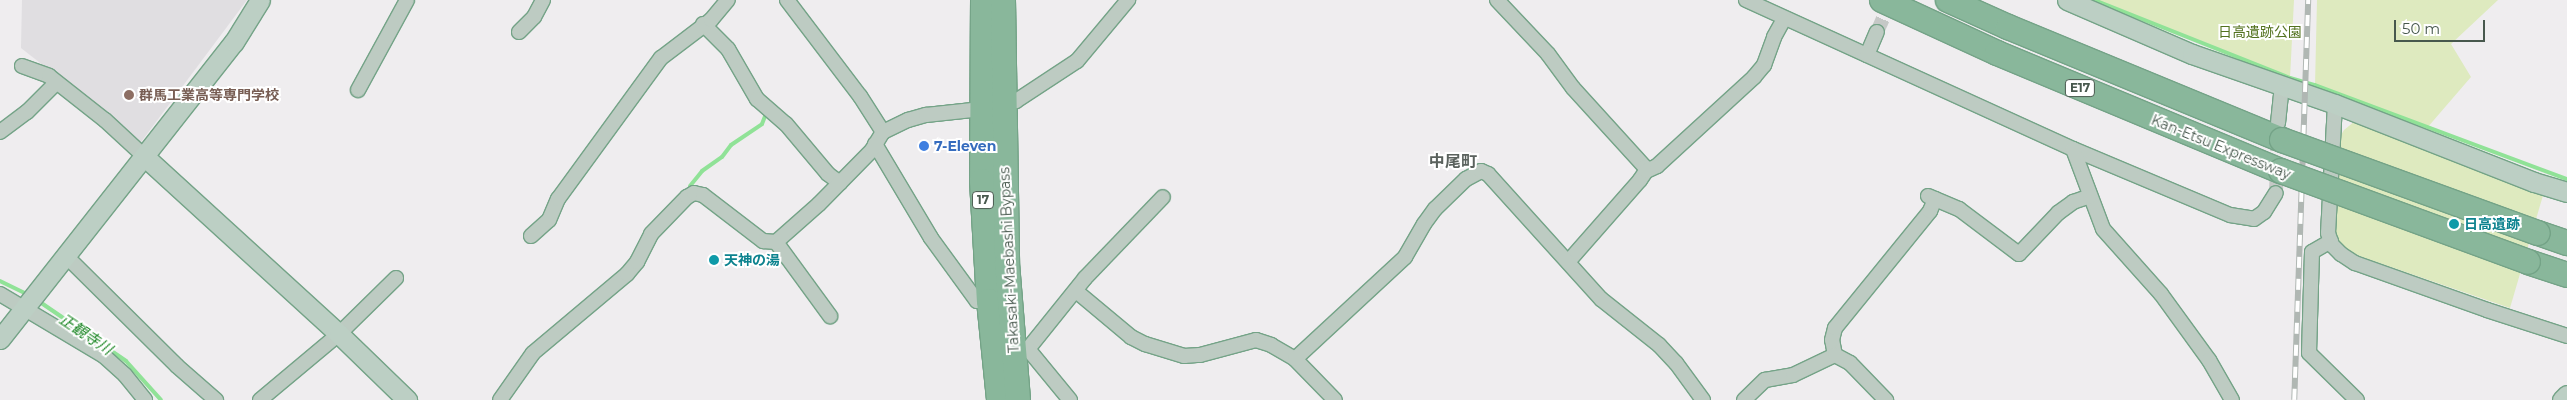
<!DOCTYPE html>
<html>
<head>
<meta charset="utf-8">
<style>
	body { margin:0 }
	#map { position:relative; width:2567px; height:400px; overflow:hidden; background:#efedef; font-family:Montserrat,"Noto Sans JP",sans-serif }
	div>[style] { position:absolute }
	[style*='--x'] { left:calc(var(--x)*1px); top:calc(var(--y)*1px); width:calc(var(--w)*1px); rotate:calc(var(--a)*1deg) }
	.education>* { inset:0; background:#e0dee1 }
	.green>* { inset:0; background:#deeabf }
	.stream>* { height:4px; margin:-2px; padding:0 2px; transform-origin:2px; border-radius:2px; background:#90e297 }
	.street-tunnel>* { height:14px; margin-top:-7px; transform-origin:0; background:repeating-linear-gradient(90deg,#c5c8c6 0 14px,transparent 0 21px) }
	.roads { filter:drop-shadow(1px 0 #74a387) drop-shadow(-1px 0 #74a387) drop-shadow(0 1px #74a387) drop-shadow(0 -1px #74a387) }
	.street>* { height:14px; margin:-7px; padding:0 7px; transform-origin:7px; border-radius:7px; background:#bdcbc2 }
	.secondary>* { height:19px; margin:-9.5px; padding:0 9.5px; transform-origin:9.5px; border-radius:9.5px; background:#bccfc4 }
	.highway>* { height:24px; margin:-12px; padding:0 12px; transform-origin:12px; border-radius:12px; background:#89b79b }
	.rail>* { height:5.5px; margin-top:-2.75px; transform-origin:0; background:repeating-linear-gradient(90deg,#fff 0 11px,#b0b7b3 0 22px); box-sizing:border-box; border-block:1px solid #b0b7b3 }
	.bridges { filter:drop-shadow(1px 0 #74a387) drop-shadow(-1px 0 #74a387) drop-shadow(0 1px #74a387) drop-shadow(0 -1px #74a387) }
	.highway-bridge>* { height:24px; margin:-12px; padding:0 12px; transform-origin:12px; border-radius:12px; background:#89b79b }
	.dots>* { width:14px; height:14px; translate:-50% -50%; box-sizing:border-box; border:2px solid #fff; border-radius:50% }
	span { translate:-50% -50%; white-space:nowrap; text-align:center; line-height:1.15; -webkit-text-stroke:4px #fff; paint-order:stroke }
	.shield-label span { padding:1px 4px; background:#fff; border:1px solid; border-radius:4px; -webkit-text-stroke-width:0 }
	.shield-label { font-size:12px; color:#47584d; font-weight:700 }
	.park-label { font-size:14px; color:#53721f }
	.education-label { font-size:14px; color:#785e54; font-weight:700 }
	.left { translate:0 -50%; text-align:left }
	.shop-label { font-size:14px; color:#366cbe; font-weight:700 }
	.street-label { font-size:14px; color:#47584d }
	.culture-label { font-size:14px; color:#0d838f; font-weight:700 }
	.water-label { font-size:15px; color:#198522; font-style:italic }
	.quarter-label { font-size:16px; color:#5a615d; font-weight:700 }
	.scale { position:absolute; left:2394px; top:20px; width:91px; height:22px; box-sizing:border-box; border:2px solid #47584d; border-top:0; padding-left:6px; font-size:15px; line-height:18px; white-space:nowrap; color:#47584d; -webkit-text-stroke:4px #fff; paint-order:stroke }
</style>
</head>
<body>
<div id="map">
	<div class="education">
		<i style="clip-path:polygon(22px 0,247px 0,141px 142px,21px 48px)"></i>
	</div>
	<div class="green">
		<i style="clip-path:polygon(2094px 0,2294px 0,2290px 78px)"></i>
		<i style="clip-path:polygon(2317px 0,2498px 0,2451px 44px,2471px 77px,2427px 128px,2315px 85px)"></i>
		<i style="clip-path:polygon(2355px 121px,2544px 192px,2510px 308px,2362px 257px,2347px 250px,2336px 238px,2333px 223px,2338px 140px,2344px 130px)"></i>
	</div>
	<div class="stream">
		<i style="--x:2094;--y:0;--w:211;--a:21.7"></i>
		<i style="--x:2290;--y:78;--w:26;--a:16"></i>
		<i style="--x:2315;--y:85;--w:269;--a:20.5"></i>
		<i style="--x:690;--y:186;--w:19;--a:-51"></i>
		<i style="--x:702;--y:171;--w:24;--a:-35"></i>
		<i style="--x:722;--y:157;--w:15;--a:-53"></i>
		<i style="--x:731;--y:145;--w:37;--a:-34"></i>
		<i style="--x:762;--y:124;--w:9;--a:-69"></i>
		<i style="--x:0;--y:281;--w:32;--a:26"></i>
		<i style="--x:37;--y:300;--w:108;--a:34.4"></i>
		<i style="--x:126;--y:361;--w:52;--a:48.1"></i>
	</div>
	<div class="street-tunnel">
		<i style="--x:1877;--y:32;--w:35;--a:-66"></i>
		<i style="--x:2276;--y:193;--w:61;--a:-88.1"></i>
	</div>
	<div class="roads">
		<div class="street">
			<i style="--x:787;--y:0;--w:121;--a:52.8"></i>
			<i style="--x:860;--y:96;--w:43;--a:57.4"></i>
			<i style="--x:1497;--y:0;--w:74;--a:46.6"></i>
			<i style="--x:1548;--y:54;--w:42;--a:53.7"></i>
			<i style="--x:1573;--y:88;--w:107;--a:47.7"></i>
			<i style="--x:1645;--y:167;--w:4;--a:76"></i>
			<i style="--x:1646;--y:171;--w:11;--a:124"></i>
			<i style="--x:1640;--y:180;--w:109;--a:131.3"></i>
			<i style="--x:1746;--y:0;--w:359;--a:24.5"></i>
			<i style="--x:2073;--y:149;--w:170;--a:22.8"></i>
			<i style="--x:2230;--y:215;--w:24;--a:9"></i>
			<i style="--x:2254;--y:219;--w:12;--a:-35"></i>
			<i style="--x:2264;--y:212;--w:22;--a:-58"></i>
			<i style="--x:703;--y:24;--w:35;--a:45"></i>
			<i style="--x:728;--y:49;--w:58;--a:59.9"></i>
			<i style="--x:757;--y:99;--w:38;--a:41"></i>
			<i style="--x:786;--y:124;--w:65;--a:50"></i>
			<i style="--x:828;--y:174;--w:15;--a:37"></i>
			<i style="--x:519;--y:32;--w:21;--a:-45"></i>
			<i style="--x:534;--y:17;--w:19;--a:-62"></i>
			<i style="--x:1867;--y:55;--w:25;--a:-67"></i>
			<i style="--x:22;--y:66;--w:29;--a:20"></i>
			<i style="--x:49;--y:76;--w:71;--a:38.2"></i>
			<i style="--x:105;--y:120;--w:54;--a:42.8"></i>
			<i style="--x:358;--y:90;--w:102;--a:-61.4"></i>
			<i style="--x:2335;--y:104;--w:129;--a:93.1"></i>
			<i style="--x:2328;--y:233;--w:13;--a:72"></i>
			<i style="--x:2332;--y:245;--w:13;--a:45"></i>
			<i style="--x:2341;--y:254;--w:17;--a:33"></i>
			<i style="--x:2355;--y:263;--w:140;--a:19.6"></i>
			<i style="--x:2487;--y:310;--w:84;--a:18"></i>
			<i style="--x:2278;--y:123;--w:38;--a:-84"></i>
			<i style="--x:0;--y:132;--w:34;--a:-37"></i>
			<i style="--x:27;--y:112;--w:41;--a:-45"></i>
			<i style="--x:875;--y:144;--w:109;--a:59.2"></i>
			<i style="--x:931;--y:238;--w:78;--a:53.9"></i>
			<i style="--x:977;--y:301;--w:12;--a:0"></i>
			<i style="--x:2073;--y:149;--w:85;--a:69.4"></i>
			<i style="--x:2103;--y:229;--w:87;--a:48.3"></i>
			<i style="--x:2161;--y:294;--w:82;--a:54"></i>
			<i style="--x:2209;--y:360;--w:46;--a:60.1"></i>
			<i style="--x:1646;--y:171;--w:12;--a:-24"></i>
			<i style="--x:1657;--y:166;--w:132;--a:-42.5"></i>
			<i style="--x:1754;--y:77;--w:16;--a:-50"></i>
			<i style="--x:1764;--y:65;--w:30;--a:-70"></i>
			<i style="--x:1774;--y:37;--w:21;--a:-61"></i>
			<i style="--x:1928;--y:196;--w:34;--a:23"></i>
			<i style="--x:1959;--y:209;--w:75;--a:36.9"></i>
			<i style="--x:2019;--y:254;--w:57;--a:-46.4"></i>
			<i style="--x:2058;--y:213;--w:19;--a:-36"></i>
			<i style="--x:2073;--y:202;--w:18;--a:-19"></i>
			<i style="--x:531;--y:236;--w:24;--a:-42"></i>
			<i style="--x:549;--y:220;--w:23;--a:-67"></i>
			<i style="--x:558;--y:199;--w:175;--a:-53.9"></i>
			<i style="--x:661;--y:58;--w:63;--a:-37.2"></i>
			<i style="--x:711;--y:20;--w:26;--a:-50"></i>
			<i style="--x:2331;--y:241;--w:22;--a:150"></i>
			<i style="--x:2312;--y:252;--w:101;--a:91.7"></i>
			<i style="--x:2309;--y:353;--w:67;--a:44.4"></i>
			<i style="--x:776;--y:242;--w:92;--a:53.9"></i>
			<i style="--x:66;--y:256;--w:156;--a:44.7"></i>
			<i style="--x:177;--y:366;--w:52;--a:41.1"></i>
			<i style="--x:1076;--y:291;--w:72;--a:39.9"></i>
			<i style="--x:1131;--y:337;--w:16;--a:27"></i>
			<i style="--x:1145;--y:344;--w:41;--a:17.1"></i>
			<i style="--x:1184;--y:356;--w:16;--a:-4"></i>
			<i style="--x:1200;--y:355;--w:58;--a:-15"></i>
			<i style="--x:1256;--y:340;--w:16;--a:18"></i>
			<i style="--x:1271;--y:345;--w:28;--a:30"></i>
			<i style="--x:1295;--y:359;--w:57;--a:45.7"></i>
			<i style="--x:0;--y:294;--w:121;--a:30.8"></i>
			<i style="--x:104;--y:356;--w:28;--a:42"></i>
			<i style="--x:125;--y:375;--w:32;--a:51"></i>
			<i style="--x:1012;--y:348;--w:16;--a:4"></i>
			<i style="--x:1028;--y:349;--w:91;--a:-51.2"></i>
			<i style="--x:1085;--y:278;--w:112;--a:-46.1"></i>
			<i style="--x:1028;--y:349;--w:66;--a:50.5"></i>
			<i style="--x:1835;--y:355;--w:15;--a:-101"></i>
			<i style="--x:1832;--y:340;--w:12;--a:-76"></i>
			<i style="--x:1835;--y:328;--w:151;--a:-50.9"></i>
			<i style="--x:1930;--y:211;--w:13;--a:-67"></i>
			<i style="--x:1295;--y:359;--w:150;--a:-42.8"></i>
			<i style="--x:1405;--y:257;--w:38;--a:-60"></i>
			<i style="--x:1424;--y:224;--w:19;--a:-54"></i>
			<i style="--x:1435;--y:209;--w:43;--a:-44.1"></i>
			<i style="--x:1466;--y:179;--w:17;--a:-28"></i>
			<i style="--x:1481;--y:171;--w:8;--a:23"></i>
			<i style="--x:1488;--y:174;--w:169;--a:47.9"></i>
			<i style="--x:1601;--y:299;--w:74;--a:38.4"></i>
			<i style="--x:1659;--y:345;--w:25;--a:47"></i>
			<i style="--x:1676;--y:363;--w:46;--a:53.9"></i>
			<i style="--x:260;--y:400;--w:103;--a:-39.9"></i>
			<i style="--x:339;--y:334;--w:80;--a:-44.5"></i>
			<i style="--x:500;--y:400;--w:57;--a:-54.9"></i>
			<i style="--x:533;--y:353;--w:123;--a:-40"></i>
			<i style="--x:627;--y:274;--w:16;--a:-50"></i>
			<i style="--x:637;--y:262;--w:31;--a:-63"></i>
			<i style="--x:651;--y:234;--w:52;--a:-45.8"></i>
			<i style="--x:687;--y:197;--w:8;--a:-30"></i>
			<i style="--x:694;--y:193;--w:9;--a:13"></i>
			<i style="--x:703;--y:195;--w:76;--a:37.5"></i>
			<i style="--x:763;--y:241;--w:13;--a:4"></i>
			<i style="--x:776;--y:242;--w:57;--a:-41.5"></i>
			<i style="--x:819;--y:204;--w:76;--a:-45.5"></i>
			<i style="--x:872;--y:150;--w:21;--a:-59"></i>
			<i style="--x:883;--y:132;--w:28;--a:-26"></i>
			<i style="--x:908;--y:120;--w:19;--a:-16"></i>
			<i style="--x:926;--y:115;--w:56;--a:-6.1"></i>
			<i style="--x:982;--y:109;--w:35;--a:-13"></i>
			<i style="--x:1016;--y:101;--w:73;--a:-33.3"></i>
			<i style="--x:1077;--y:61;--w:80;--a:-50.1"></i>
			<i style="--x:1744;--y:400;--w:29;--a:-44"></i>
			<i style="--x:1765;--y:380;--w:28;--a:-10"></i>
			<i style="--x:1793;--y:375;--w:47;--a:-25.5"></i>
			<i style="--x:1835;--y:355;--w:17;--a:28"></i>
			<i style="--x:1850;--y:363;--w:52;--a:45.8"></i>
		</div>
		<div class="secondary">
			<i style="--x:2067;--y:0;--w:136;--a:23.4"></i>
			<i style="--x:2192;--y:54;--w:151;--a:19.3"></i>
			<i style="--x:2335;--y:104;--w:214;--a:21.4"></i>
			<i style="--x:2534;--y:182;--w:34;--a:17"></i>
			<i style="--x:145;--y:157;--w:263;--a:42.4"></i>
			<i style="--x:339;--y:334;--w:95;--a:44.1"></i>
			<i style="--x:0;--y:339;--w:378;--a:-51.8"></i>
			<i style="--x:234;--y:42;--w:49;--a:-58.2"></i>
			<i style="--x:2562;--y:400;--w:7;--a:-45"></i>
		</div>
		<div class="highway">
			<i style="--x:983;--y:0;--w:181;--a:90.3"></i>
			<i style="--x:982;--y:181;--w:120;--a:86.7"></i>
			<i style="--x:989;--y:301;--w:100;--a:84.2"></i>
			<i style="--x:1003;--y:0;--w:263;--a:89.1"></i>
			<i style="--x:1007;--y:263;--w:137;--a:85.4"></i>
			<i style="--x:1882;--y:0;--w:127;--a:24.7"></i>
			<i style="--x:1997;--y:53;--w:308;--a:22.6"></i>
			<i style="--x:1948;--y:0;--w:66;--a:24.2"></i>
			<i style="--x:2008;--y:27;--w:296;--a:22.4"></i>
			<i style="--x:2538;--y:233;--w:31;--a:19"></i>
			<i style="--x:2528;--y:262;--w:41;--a:18.4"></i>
		</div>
	</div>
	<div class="rail">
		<i style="--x:2294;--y:400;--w:400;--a:-88"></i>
	</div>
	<div class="bridges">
		<div class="highway-bridge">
			<i style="--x:2282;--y:140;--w:272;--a:20"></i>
			<i style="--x:2281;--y:171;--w:263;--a:20.2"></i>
		</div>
	</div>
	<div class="dots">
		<i style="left:129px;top:95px;background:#8d6e63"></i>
		<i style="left:924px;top:146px;background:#3f7fe0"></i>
		<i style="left:2454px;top:224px;background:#0f9aa8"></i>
		<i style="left:714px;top:260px;background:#0f9aa8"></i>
	</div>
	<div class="shield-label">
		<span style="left:2080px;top:88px">E17</span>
		<span style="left:983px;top:200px">17</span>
	</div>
	<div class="park-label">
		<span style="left:2260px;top:32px">日高遺跡公園</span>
	</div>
	<div class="education-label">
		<span class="left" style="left:139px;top:95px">群馬工業高等専門学校</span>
	</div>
	<div class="shop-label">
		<span class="left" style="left:934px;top:146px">7-Eleven</span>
	</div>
	<div class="street-label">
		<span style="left:2221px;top:147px;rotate:22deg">Kan-Etsu Expressway</span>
		<span style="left:1009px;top:260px;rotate:-93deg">Takasaki-Maebashi Bypass</span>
	</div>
	<div class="culture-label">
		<span class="left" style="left:2464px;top:224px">日高遺跡</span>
		<span class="left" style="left:724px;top:260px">天神の湯</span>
	</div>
	<div class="water-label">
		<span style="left:86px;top:334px;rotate:34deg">正観寺川</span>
	</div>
	<div class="quarter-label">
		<span style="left:1453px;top:162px">中尾町</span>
	</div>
	<div class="scale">50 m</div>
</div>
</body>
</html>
